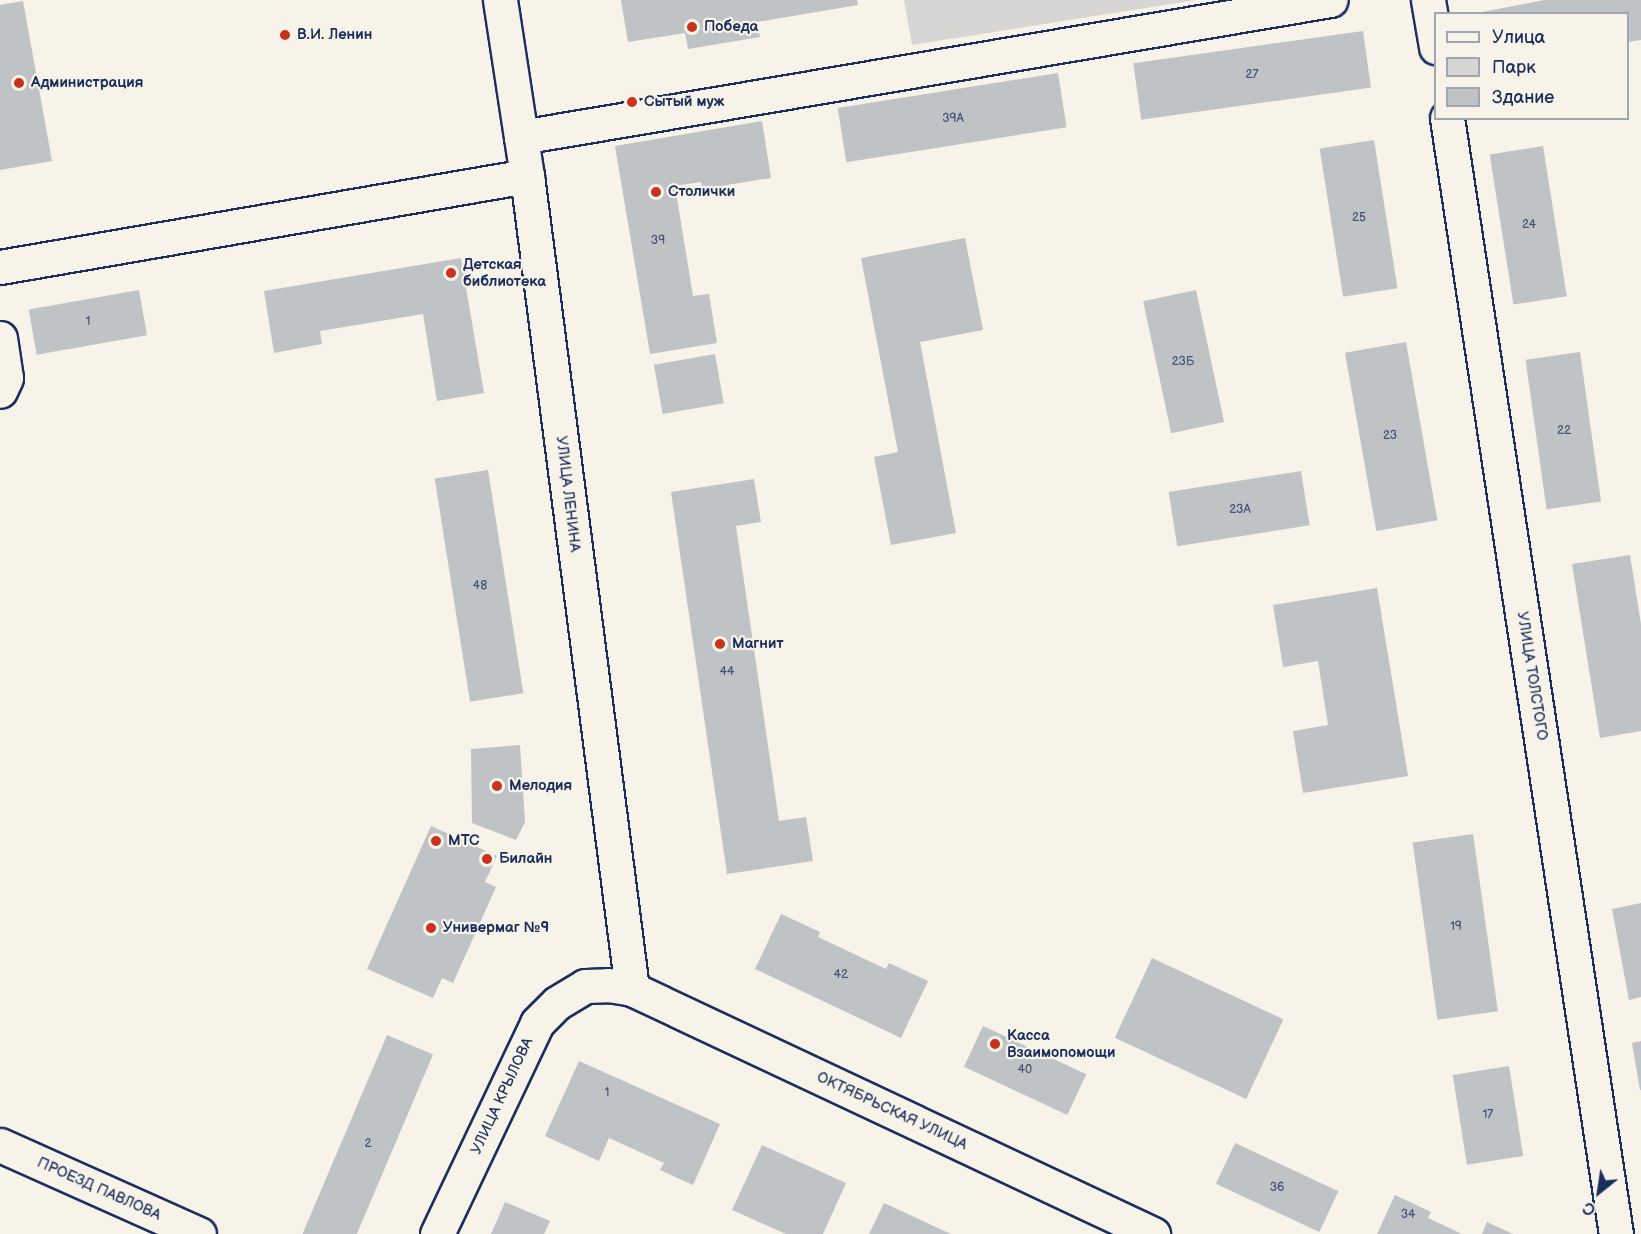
<!DOCTYPE html>
<html>
<head>
<meta charset="utf-8">
<style>
	body { margin:0 }
	#map { position:relative; width:1641px; height:1234px; overflow:hidden; background:#f7f3e8; font-family:"Balsamiq Sans",sans-serif }
	div>[style] { position:absolute }
	[style*='--x'] { left:calc(var(--x)*1px); top:calc(var(--y)*1px); width:calc(var(--w)*1px); rotate:calc(var(--a)*1deg) }
	.green>* { inset:0; background:#d7d6d4 }
	.building>* { inset:0; background:#c0c3c5; transform-origin:0 0 }
	.roads { filter:drop-shadow(2px 0 #1b2f5e) drop-shadow(-2px 0 #1b2f5e) drop-shadow(0 2px #1b2f5e) drop-shadow(0 -2px #1b2f5e) }
	.minor>* { height:33px; margin:-16.5px; padding:0 16.5px; transform-origin:16.5px; border-radius:16.5px; background:#f7f3e8 }
	.dots>* { width:16px; height:16px; translate:-50% -50%; box-sizing:border-box; border:3px solid #f7f3e8; border-radius:50% }
	span { translate:-50% -50%; white-space:nowrap; text-align:center; line-height:1.15; -webkit-text-stroke:4.5px #f7f3e8; paint-order:stroke }
	.number-label { font-size:12px; color:#445478 }
	.number-label span { -webkit-text-stroke-width:0 }
	.poi-label { font-size:15px; color:#1b2f5e; font-weight:700 }
	.left { translate:0 -50%; text-align:left }
	.street-label { font-size:15px; color:#1b2f5e }
	.legend { position:absolute; left:1434px; top:12px; width:195px; height:108px; box-sizing:border-box; background:#f7f3e8; border:2px solid #9fa5b1; margin:0; padding:8px 10px; list-style:none; font-size:18px; color:#1b2f5e }
	.legend li { display:flex; align-items:center; gap:12px; height:30px }
	.legend b { width:30px; border:2px solid #9fa5b1 }
	.north { position:absolute; left:1569px; top:1162px; width:60px; height:60px; -webkit-text-stroke:4px #f7f3e8; paint-order:stroke; rotate:210deg; font-size:16px; font-weight:700; line-height:24px; text-align:center; color:#1b2f5e }
	.north::after { content:''; display:block; margin:auto; width:21px; height:27px; background:#1b2f5e; clip-path:polygon(50% 0,100% 100%,50% 72%,0 100%) }
</style>
</head>
<body>
<div id="map">
	<div class="green">
		<i style="clip-path:polygon(904px 0,1196px 0,912px 45px)"></i>
	</div>
	<div class="building">
		<i style="clip-path:polygon(621px 0,857px 0,858px 5px,757px 22px,760px 37px,688px 49px,685px 33px,628px 42px)"></i>
		<i style="clip-path:polygon(1544px 0,1641px 0,1641px 40px,1628px 42px,1628px 14px,1472px 14px)"></i>
		<i style="clip-path:polygon(23px 1px,52px 161px,0 170px,0 5px)"></i>
		<i style="left:1363px;top:31px;width:57px;height:232px;rotate:82deg"></i>
		<i style="left:1058px;top:73px;width:55px;height:223px;rotate:81deg"></i>
		<i style="clip-path:polygon(762px 121px,771px 178px,702px 189px,701px 182px,675px 186px,693px 296px,709px 294px,717px 343px,650px 354px,615px 146px)"></i>
		<i style="left:1374px;top:140px;width:150px;height:55px;rotate:81deg"></i>
		<i style="left:1543px;top:146px;width:152px;height:54px;rotate:81deg"></i>
		<i style="clip-path:polygon(965px 238px,983px 330px,920px 342px,956px 533px,891px 545px,874px 457px,898px 452px,861px 258px)"></i>
		<i style="clip-path:polygon(461px 258px,484px 393px,437px 401px,423px 314px,320px 331px,322px 344px,274px 353px,264px 291px)"></i>
		<i style="left:139px;top:290px;width:46px;height:112px;rotate:80deg"></i>
		<i style="left:1196px;top:290px;width:135px;height:54px;rotate:78deg"></i>
		<i style="left:1406px;top:342px;width:181px;height:62px;rotate:80deg"></i>
		<i style="left:1580px;top:352px;width:151px;height:55px;rotate:82deg"></i>
		<i style="left:715px;top:354px;width:50px;height:62px;rotate:80deg"></i>
		<i style="left:488px;top:470px;width:226px;height:54px;rotate:81deg"></i>
		<i style="left:1301px;top:471px;width:55px;height:134px;rotate:81deg"></i>
		<i style="clip-path:polygon(754px 479px,761px 522px,736px 526px,779px 821px,806px 817px,813px 861px,727px 874px,671px 492px)"></i>
		<i style="clip-path:polygon(1630px 555px,1641px 624px,1641px 731px,1600px 738px,1572px 564px)"></i>
		<i style="clip-path:polygon(1377px 588px,1408px 776px,1303px 793px,1293px 731px,1328px 725px,1318px 661px,1283px 667px,1273px 605px)"></i>
		<i style="clip-path:polygon(520px 745px,525px 822px,516px 840px,472px 823px,471px 749px)"></i>
		<i style="clip-path:polygon(431px 826px,497px 856px,485px 882px,496px 887px,453px 983px,442px 978px,433px 998px,367px 969px)"></i>
		<i style="left:1473px;top:834px;width:179px;height:61px;rotate:82deg"></i>
		<i style="clip-path:polygon(1641px 903px,1641px 997px,1629px 1000px,1612px 909px)"></i>
		<i style="clip-path:polygon(781px 914px,820px 932px,818px 937px,886px 969px,889px 963px,928px 981px,901px 1038px,755px 969px)"></i>
		<i style="left:1152px;top:958px;width:145px;height:88px;rotate:25deg"></i>
		<i style="left:983px;top:1026px;width:114px;height:45px;rotate:25deg"></i>
		<i style="left:387px;top:1035px;width:50px;height:216px;rotate:23deg"></i>
		<i style="clip-path:polygon(1641px 1041px,1641px 1090px,1640px 1090px,1632px 1043px)"></i>
		<i style="clip-path:polygon(579px 1061px,720px 1124px,693px 1185px,660px 1170px,664px 1163px,609px 1138px,599px 1161px,545px 1136px)"></i>
		<i style="left:1509px;top:1066px;width:91px;height:57px;rotate:81deg"></i>
		<i style="left:1235px;top:1143px;width:114px;height:45px;rotate:25deg"></i>
		<i style="clip-path:polygon(762px 1145px,846px 1183px,823px 1234px,786px 1234px,732px 1210px)"></i>
		<i style="clip-path:polygon(1395px 1195px,1431px 1212px,1428px 1218px,1462px 1234px,1377px 1234px)"></i>
		<i style="clip-path:polygon(505px 1202px,550px 1221px,544px 1234px,491px 1234px)"></i>
		<i style="clip-path:polygon(884px 1203px,951px 1234px,869px 1234px)"></i>
		<i style="clip-path:polygon(1487px 1222px,1513px 1234px,1482px 1234px)"></i>
	</div>
	<div class="roads">
		<div class="minor">
			<i style="--x:500;--y:0;--w:178;--a:81.3"></i>
			<i style="--x:527;--y:176;--w:820;--a:82.64"></i>
			<i style="--x:1428;--y:0;--w:48;--a:80.3"></i>
			<i style="--x:1447;--y:118;--w:1129;--a:81.39"></i>
			<i style="--x:521;--y:137;--w:821;--a:-9.61"></i>
			<i style="--x:0;--y:267;--w:535;--a:-9.8"></i>
			<i style="--x:0;--y:338;--w:40;--a:81.5"></i>
			<i style="--x:6;--y:378;--w:14;--a:115"></i>
			<i style="--x:0;--y:1145;--w:218;--a:24.1"></i>
			<i style="--x:437;--y:1234;--w:233;--a:-64.6"></i>
			<i style="--x:537;--y:1023;--w:28;--a:-45"></i>
			<i style="--x:557;--y:1003;--w:33;--a:-31"></i>
			<i style="--x:585;--y:986;--w:23;--a:-2"></i>
			<i style="--x:608;--y:985;--w:24;--a:9"></i>
			<i style="--x:632;--y:989;--w:576;--a:25.19"></i>
		</div>
	</div>
	<div class="dots">
		<i style="left:692px;top:27px;background:#c8321e"></i>
		<i style="left:285px;top:35px;background:#c8321e"></i>
		<i style="left:19px;top:83px;background:#c8321e"></i>
		<i style="left:632px;top:102px;background:#c8321e"></i>
		<i style="left:656px;top:192px;background:#c8321e"></i>
		<i style="left:451px;top:273px;background:#c8321e"></i>
		<i style="left:720px;top:644px;background:#c8321e"></i>
		<i style="left:497px;top:786px;background:#c8321e"></i>
		<i style="left:436px;top:841px;background:#c8321e"></i>
		<i style="left:487px;top:859px;background:#c8321e"></i>
		<i style="left:431px;top:928px;background:#c8321e"></i>
		<i style="left:995px;top:1044px;background:#c8321e"></i>
	</div>
	<div class="number-label">
		<span style="left:1252px;top:75px">27</span>
		<span style="left:953px;top:119px">39А</span>
		<span style="left:1359px;top:218px">25</span>
		<span style="left:1529px;top:225px">24</span>
		<span style="left:658px;top:241px">39</span>
		<span style="left:88px;top:322px">1</span>
		<span style="left:1183px;top:362px">23Б</span>
		<span style="left:1564px;top:431px">22</span>
		<span style="left:1390px;top:436px">23</span>
		<span style="left:1240px;top:510px">23А</span>
		<span style="left:480px;top:586px">48</span>
		<span style="left:727px;top:672px">44</span>
		<span style="left:1456px;top:927px">19</span>
		<span style="left:841px;top:975px">42</span>
		<span style="left:1025px;top:1070px">40</span>
		<span style="left:607px;top:1093px">1</span>
		<span style="left:1488px;top:1115px">17</span>
		<span style="left:368px;top:1144px">2</span>
		<span style="left:1277px;top:1188px">36</span>
		<span style="left:1408px;top:1215px">34</span>
	</div>
	<div class="poi-label">
		<span class="left" style="left:704px;top:27px">Победа</span>
		<span class="left" style="left:297px;top:35px">В.И. Ленин</span>
		<span class="left" style="left:31px;top:83px">Администрация</span>
		<span class="left" style="left:644px;top:102px">Сытый муж</span>
		<span class="left" style="left:668px;top:192px">Столички</span>
		<span class="left" style="left:463px;top:273px">Детская<br>библиотека</span>
		<span class="left" style="left:732px;top:644px">Магнит</span>
		<span class="left" style="left:509px;top:786px">Мелодия</span>
		<span class="left" style="left:448px;top:841px">МТС</span>
		<span class="left" style="left:499px;top:859px">Билайн</span>
		<span class="left" style="left:443px;top:928px">Универмаг №9</span>
		<span class="left" style="left:1007px;top:1044px">Касса<br>Взаимопомощи</span>
	</div>
	<div class="street-label">
		<span style="left:568px;top:494px;rotate:83deg">УЛИЦА ЛЕНИНА</span>
		<span style="left:1532px;top:676px;rotate:81deg">УЛИЦА ТОЛСТОГО</span>
		<span style="left:502px;top:1096px;rotate:-65deg">УЛИЦА КРЫЛОВА</span>
		<span style="left:892px;top:1111px;rotate:25deg">ОКТЯБРЬСКАЯ УЛИЦА</span>
		<span style="left:99px;top:1189px;rotate:24deg">ПРОЕЗД ПАВЛОВА</span>
	</div>
	<ul class="legend">
	<li><b style="height:8px;background:#f7f3e8"></b>Улица</li>
	<li><b style="height:16px;background:#d7d6d4"></b>Парк</li>
	<li><b style="height:16px;background:#c0c3c5"></b>Здание</li>
	</ul>
	<div class="north">С</div>
</div>
</body>
</html>
